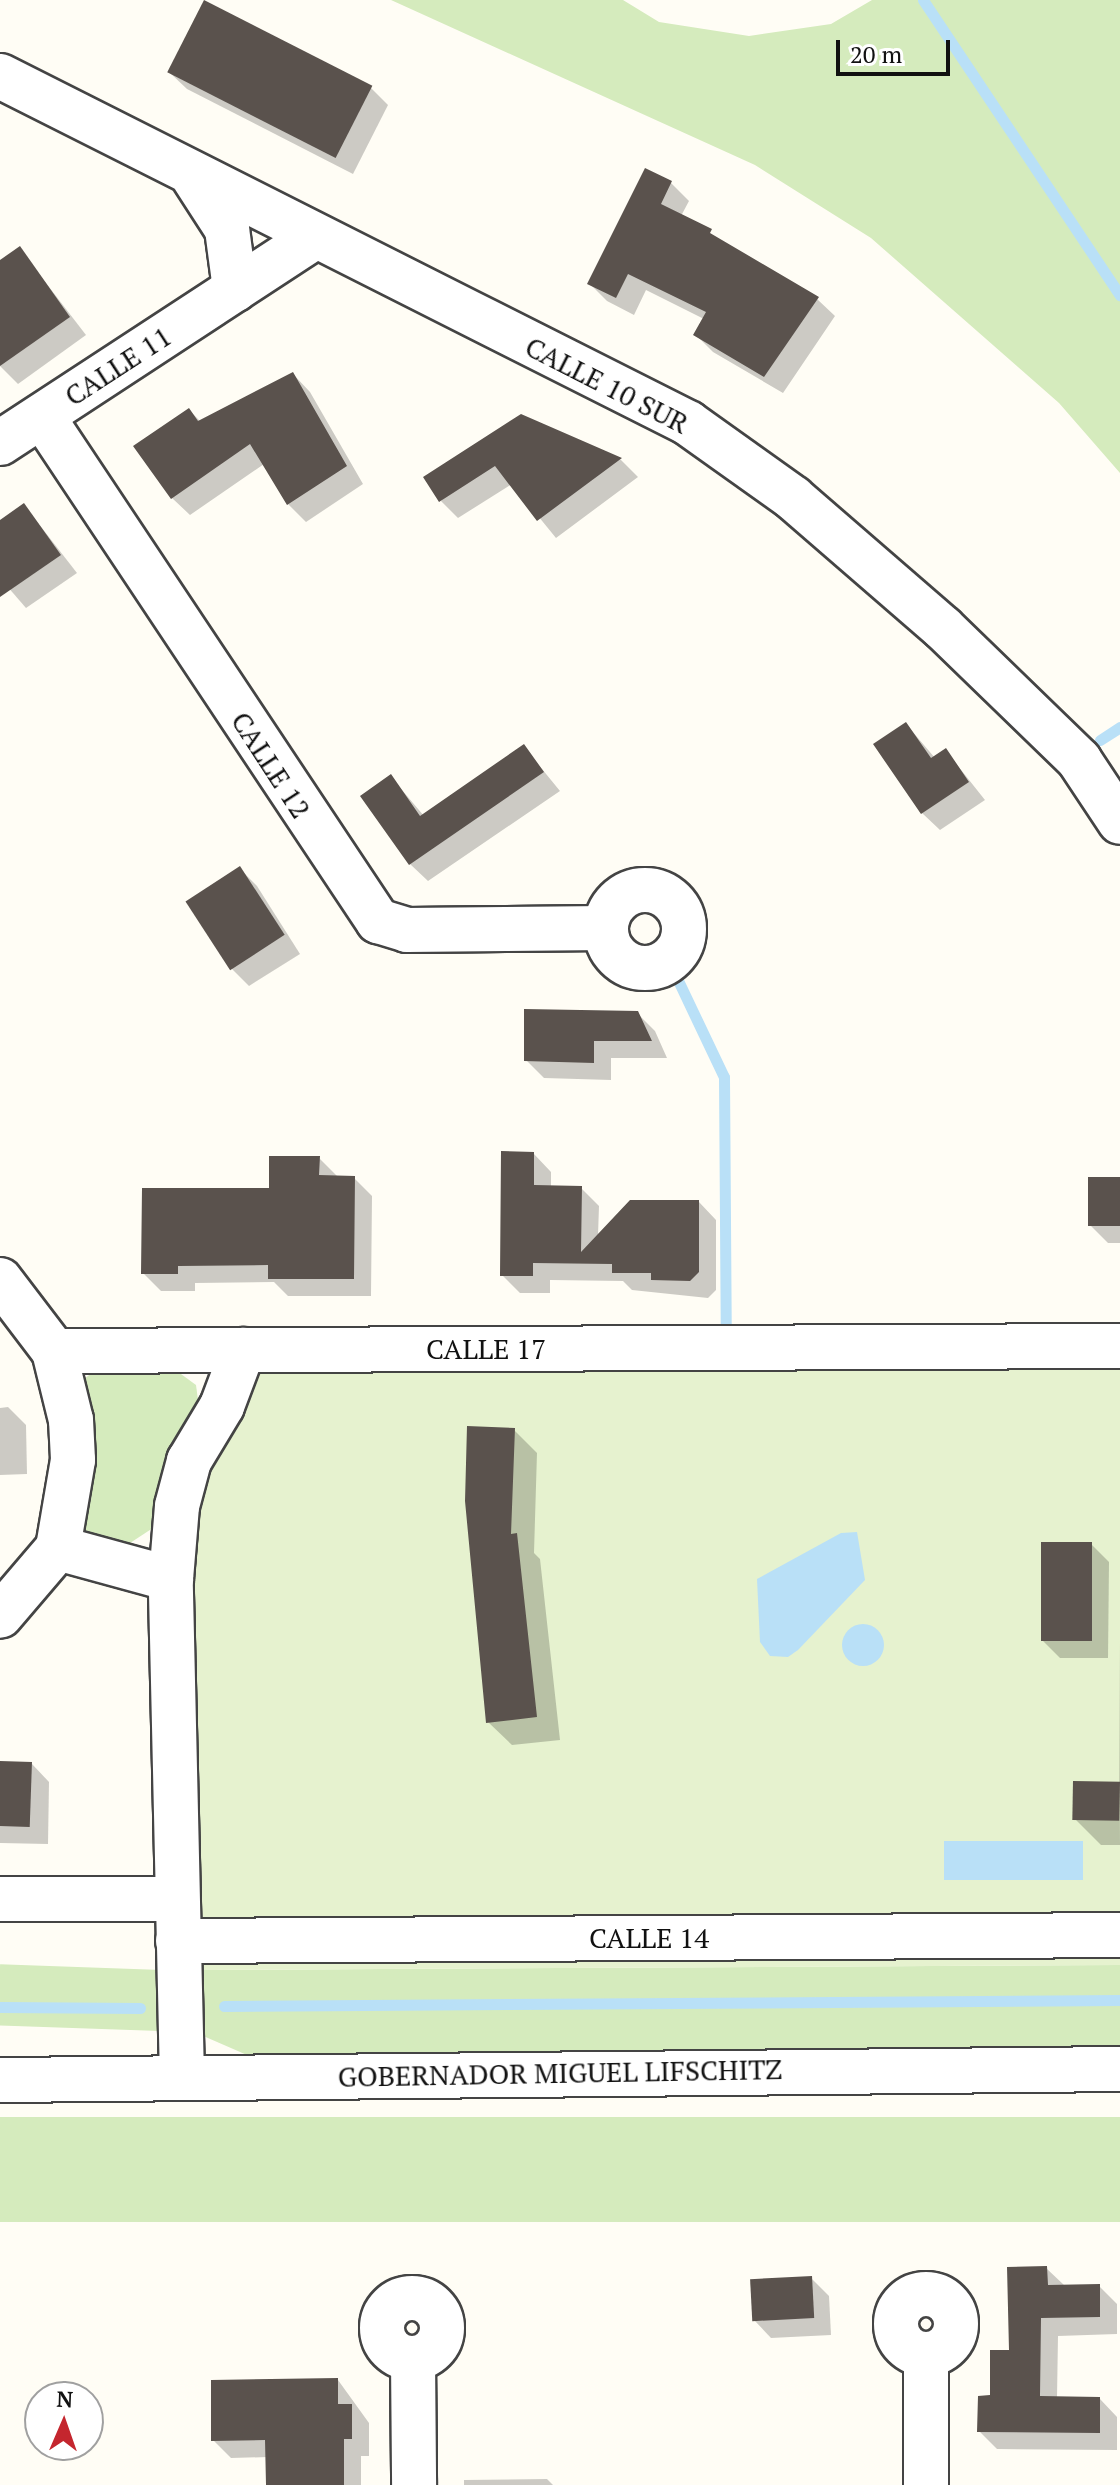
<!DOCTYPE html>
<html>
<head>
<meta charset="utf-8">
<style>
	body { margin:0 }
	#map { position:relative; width:1120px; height:2485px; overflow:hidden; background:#fffdf5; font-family:"PT Serif",serif }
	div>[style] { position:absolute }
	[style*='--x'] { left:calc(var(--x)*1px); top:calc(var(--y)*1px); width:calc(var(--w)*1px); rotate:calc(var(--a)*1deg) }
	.green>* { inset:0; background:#d5ebbd; transform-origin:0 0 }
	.pitch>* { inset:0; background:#e6f2cf }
	.water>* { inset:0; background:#b9e0f7; transform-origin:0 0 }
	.round { border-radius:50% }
	.shadow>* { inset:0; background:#0003 }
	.stream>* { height:11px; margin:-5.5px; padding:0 5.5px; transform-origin:5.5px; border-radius:5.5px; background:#b9e0f7 }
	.building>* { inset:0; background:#5a524d; transform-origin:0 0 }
	.roads { filter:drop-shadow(2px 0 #444) drop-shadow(-2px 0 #444) drop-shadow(0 2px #444) drop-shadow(0 -2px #444) }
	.street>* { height:44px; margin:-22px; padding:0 22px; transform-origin:22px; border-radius:22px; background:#fff }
	.street>.ring { margin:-22px; padding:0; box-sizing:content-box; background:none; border:44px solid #fff; border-radius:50% }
	span { translate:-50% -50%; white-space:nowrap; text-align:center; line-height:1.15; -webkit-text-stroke:8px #fff; paint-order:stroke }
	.street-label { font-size:28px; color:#111 }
	.north { position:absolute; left:24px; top:2381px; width:80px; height:80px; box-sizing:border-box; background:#fff; border:2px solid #a0a0a0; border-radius:50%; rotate:2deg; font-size:22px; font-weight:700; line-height:32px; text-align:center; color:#111 }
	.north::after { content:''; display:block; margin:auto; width:28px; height:36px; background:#c4262e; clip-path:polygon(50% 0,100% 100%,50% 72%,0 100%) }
	.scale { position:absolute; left:836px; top:40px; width:114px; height:36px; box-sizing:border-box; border:4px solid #111; border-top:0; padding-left:10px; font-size:24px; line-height:28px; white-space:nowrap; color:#111; -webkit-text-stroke:6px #fff; paint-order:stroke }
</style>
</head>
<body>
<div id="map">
	<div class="green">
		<i style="clip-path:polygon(391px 0,623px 0,659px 22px,749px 36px,831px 24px,872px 0,1120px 0,1120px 473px,1059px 403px,871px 238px,755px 165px)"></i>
		<i style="clip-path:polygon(170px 1366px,196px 1385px,198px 1400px,159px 1524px,124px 1547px,86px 1533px,79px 1517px,77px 1398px,84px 1379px,97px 1369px)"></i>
		<i style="clip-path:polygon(1120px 1965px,1120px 2049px,247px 2055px,201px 2035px,200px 1970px)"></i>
		<i style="left:162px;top:1970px;width:61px;height:162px;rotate:92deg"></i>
		<i style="left:1120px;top:2117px;width:105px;height:1120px;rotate:90deg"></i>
	</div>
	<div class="pitch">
		<i style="clip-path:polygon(1120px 1346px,1120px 1965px,200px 1970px,171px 1579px,243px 1350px)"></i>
	</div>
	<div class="water">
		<i style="clip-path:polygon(857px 1532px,865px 1580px,798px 1650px,788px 1657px,770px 1656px,760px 1642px,757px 1579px,841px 1533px)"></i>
		<i class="round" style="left:842px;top:1624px;width:42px;height:42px"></i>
		<i style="left:944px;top:1841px;width:139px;height:39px"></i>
	</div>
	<div class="shadow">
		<i style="clip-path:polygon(169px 72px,371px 88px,388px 105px,353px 174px,187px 89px)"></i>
		<i style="clip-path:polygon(646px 170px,671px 183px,689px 201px,681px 216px,817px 299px,835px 316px,783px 393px,713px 352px,695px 334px,704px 319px,646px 290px,634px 315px,607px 301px,590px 284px)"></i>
		<i style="clip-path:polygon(19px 248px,86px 335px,18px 384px,0 366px,0 262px)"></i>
		<i style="clip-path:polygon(293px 374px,310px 392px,363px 484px,306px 522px,288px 504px,264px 464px,190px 515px,172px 498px,189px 410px,201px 422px)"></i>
		<i style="clip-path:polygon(522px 416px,621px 460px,638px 477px,556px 538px,512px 484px,458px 518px,441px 501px)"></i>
		<i style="clip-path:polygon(24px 505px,77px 573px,26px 608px,0 578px,0 522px)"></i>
		<i style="clip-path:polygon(906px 724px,935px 758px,946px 751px,985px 800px,940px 830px,922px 813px)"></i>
		<i style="clip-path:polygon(524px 747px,560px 791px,428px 881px,410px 864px,391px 777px,424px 816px)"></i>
		<i style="clip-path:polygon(240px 869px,257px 886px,300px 954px,249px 986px,231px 968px)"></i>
		<i style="clip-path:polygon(637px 1013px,655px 1031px,667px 1058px,611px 1058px,611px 1080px,544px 1078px,526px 1060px)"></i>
		<i style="clip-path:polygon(534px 1154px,551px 1172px,551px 1188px,581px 1188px,599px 1206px,598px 1236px,699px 1202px,716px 1220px,716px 1290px,708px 1298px,632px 1290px,623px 1281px,550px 1280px,550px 1293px,520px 1293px,502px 1275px)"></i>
		<i style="clip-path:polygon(319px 1158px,337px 1176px,354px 1178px,372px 1196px,371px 1296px,288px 1296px,274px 1282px,195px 1283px,195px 1291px,161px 1291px,143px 1273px)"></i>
		<i style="clip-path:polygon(1120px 1179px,1120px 1243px,1108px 1243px,1090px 1225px)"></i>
		<i style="clip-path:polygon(8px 1407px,26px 1425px,27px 1474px,0 1475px,0 1408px)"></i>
		<i style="clip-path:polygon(514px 1430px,537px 1453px,534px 1553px,540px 1559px,560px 1740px,512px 1745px,488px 1722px)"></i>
		<i style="clip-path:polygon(1091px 1544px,1109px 1562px,1108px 1658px,1060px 1658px,1042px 1640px)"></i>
		<i style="clip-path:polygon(1119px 1637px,1120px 1845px,1101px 1845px,1075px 1819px,1119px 1784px)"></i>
		<i style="clip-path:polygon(0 1763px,32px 1764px,49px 1782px,48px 1844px,0 1843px)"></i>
		<i style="clip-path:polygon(1046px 2268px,1064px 2285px,1099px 2286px,1117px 2304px,1117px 2334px,1058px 2336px,1057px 2398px,1100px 2399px,1117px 2417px,1117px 2450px,997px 2449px,979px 2431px)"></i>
		<i style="clip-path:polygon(811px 2278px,829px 2296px,831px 2335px,771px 2338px,754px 2320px)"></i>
		<i style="clip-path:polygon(338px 2380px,369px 2423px,369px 2456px,361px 2456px,361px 2485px,268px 2485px,268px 2457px,231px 2458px,213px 2440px)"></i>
		<i style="clip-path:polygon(547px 2479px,553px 2485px,464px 2485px,464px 2480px)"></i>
	</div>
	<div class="stream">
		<i style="--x:923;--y:0;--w:355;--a:56.3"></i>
		<i style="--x:1100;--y:740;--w:24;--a:-33"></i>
		<i style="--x:675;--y:974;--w:114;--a:64.6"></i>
		<i style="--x:724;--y:1077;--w:261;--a:89.6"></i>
		<i style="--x:224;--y:2006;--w:896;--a:-0.38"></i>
		<i style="--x:0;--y:2007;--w:140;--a:0.4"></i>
	</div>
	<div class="building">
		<i style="left:204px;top:0;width:189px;height:81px;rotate:27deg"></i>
		<i style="clip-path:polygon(645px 168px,672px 181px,661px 204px,712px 229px,710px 233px,819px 297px,764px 377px,693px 335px,706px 312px,628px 274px,616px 298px,587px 284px)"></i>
		<i style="clip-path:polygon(20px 246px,70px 317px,0 366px,0 260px)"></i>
		<i style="clip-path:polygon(293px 372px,347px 466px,287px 505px,250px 444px,171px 499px,133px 446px,189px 408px,198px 421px)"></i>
		<i style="clip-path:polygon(521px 414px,622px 458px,537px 521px,495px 466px,439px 502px,423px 477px)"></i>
		<i style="clip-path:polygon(24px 503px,61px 555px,0 597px,0 520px)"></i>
		<i style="clip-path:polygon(906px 722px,931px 758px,946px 748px,969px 782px,921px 814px,873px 744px)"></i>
		<i style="clip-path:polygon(524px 744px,544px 772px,409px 865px,360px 796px,391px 774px,420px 816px)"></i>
		<i style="left:240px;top:866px;width:82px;height:65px;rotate:57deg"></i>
		<i style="clip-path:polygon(524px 1009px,638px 1011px,652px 1041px,594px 1041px,594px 1063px,524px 1061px)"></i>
		<i style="clip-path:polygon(501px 1151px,534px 1152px,534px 1185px,582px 1186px,581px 1252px,630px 1200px,699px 1200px,699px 1272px,690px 1281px,651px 1280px,651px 1273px,612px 1273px,612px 1264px,533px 1263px,533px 1276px,500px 1276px)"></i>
		<i style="clip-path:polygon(269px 1156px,320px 1156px,319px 1175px,355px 1176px,354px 1279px,268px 1279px,268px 1265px,178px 1266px,178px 1274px,141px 1274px,142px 1188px,269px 1188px)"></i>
		<i style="left:1120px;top:1177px;width:49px;height:32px;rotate:90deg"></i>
		<i style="clip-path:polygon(467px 1426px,515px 1428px,511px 1534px,517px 1533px,537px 1717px,486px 1723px,465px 1501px)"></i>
		<i style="left:1041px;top:1542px;width:51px;height:99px"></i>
		<i style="left:0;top:1761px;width:32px;height:65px;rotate:2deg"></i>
		<i style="left:1073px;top:1781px;width:47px;height:39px;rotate:1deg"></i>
		<i style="clip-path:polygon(1047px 2266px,1048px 2285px,1100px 2284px,1100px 2317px,1041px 2318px,1040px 2396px,1100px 2397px,1100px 2433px,977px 2432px,978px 2396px,990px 2395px,990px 2350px,1009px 2350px,1007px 2267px)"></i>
		<i style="left:812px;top:2276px;width:42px;height:62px;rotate:87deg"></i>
		<i style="clip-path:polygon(338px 2378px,338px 2404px,352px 2404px,352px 2439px,344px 2439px,344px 2485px,266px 2485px,265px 2440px,211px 2441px,211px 2380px)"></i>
	</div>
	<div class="roads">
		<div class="street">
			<i style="--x:0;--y:76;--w:771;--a:26.76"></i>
			<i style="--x:688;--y:423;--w:129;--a:35.5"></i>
			<i style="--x:793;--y:498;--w:198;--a:40.9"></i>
			<i style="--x:943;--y:628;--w:190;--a:44.1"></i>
			<i style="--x:1079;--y:760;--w:74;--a:56.5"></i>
			<i style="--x:194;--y:178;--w:61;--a:57.1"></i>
			<i style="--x:227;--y:229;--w:61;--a:82.4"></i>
			<i style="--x:42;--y:416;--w:607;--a:56.36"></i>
			<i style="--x:378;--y:921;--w:30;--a:17"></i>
			<i style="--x:407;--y:930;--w:198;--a:-0.6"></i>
			<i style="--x:0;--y:443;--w:374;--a:-33.2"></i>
			<i class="ring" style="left:606px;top:890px;width:34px;height:34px"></i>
			<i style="--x:0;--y:1280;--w:89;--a:52.7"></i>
			<i style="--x:54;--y:1351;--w:71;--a:76.2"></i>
			<i style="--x:71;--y:1420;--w:40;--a:87.1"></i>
			<i style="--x:73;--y:1460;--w:89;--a:99.7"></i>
			<i style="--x:58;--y:1548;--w:89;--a:130.5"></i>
			<i style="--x:54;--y:1351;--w:1066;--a:-0.27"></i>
			<i style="--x:58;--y:1548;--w:117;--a:15.3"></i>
			<i style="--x:0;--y:1899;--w:177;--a:0"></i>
			<i style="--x:178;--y:1941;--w:942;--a:-0.36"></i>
			<i style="--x:182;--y:2078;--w:499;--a:-91.3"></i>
			<i style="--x:171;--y:1579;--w:73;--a:-85.3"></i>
			<i style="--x:177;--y:1506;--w:47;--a:-75.1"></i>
			<i style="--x:189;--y:1461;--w:64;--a:-59"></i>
			<i style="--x:222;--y:1406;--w:60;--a:-69.4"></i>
			<i style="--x:0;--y:2080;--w:1120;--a:-0.56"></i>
			<i class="ring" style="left:896px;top:2294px;width:16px;height:16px"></i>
			<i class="ring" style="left:382px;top:2298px;width:16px;height:16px"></i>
			<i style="--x:413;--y:2359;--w:126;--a:89.5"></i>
			<i style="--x:926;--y:2485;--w:130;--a:-90"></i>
		</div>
	</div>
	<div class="street-label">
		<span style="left:118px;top:366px;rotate:-33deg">CALLE 11</span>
		<span style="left:607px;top:385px;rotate:27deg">CALLE 10 SUR</span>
		<span style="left:271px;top:765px;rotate:57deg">CALLE 12</span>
		<span style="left:486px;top:1349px">CALLE 17</span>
		<span style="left:649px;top:1938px">CALLE 14</span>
		<span style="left:560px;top:2073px;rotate:-1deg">GOBERNADOR MIGUEL LIFSCHITZ</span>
	</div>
	<div class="north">N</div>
	<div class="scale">20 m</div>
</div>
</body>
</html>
